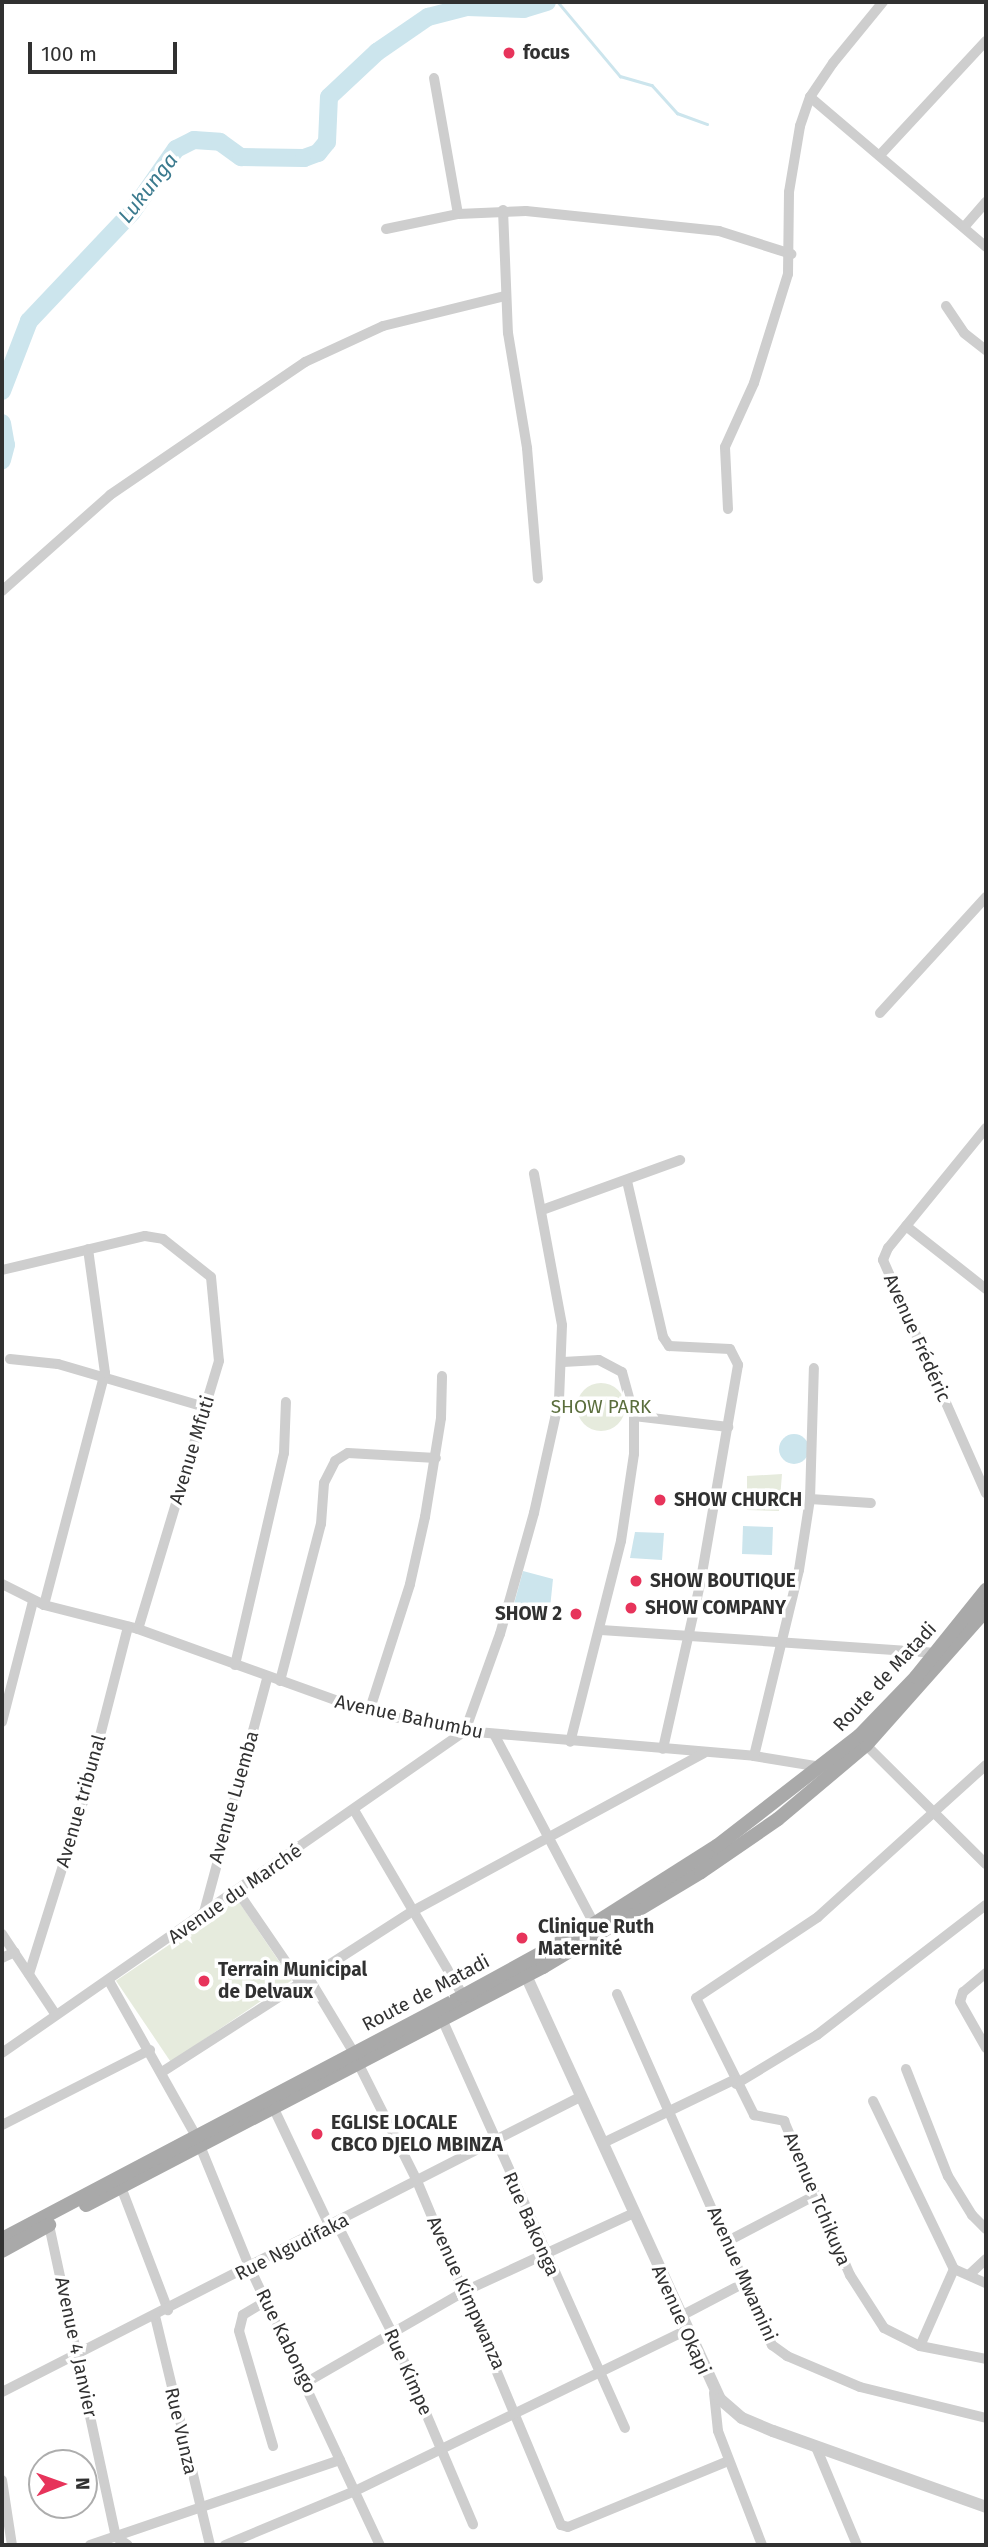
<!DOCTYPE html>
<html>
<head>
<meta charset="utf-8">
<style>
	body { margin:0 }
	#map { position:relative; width:988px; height:2547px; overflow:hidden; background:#fff; font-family:"Fira Sans",sans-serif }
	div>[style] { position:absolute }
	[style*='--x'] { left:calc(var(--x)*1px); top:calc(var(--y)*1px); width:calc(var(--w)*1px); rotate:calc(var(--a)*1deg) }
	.green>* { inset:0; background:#e6ebdd; transform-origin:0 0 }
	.round { border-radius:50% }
	.water>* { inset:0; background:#cce5ed; transform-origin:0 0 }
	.stream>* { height:2.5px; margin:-1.25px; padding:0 1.25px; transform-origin:1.25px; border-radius:1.25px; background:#cce5ed }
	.river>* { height:18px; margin:-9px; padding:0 9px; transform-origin:9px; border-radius:9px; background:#cce5ed }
	.minor>* { height:10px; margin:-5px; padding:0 5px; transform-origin:5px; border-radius:5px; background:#cecece }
	.tertiary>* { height:12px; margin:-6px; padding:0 6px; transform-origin:6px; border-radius:6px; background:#cecece }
	.primary>* { height:14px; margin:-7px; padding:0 7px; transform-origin:7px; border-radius:7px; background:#a9a9a9 }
	.dots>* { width:19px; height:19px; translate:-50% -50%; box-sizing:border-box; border:4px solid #fff; border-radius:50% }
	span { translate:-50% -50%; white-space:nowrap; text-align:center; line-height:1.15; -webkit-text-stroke:7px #fff; paint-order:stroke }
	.poi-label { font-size:19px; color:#313131; font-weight:700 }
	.left { translate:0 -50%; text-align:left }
	.right { translate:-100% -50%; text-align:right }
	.street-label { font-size:19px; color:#313131 }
	.park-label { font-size:19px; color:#5b6e3d }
	.water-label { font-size:21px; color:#3b7a8e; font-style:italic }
	.frame { position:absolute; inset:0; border:4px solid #313131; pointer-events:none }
	.north { position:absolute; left:28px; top:2449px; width:70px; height:70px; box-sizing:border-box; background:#fff; border:2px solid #adadad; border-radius:50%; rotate:89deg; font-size:19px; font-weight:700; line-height:28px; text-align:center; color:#313131 }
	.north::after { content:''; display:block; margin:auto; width:24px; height:32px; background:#e7345b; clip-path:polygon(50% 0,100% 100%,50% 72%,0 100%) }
	.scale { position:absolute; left:28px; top:42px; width:149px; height:32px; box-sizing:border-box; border:4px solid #313131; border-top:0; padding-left:9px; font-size:21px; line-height:24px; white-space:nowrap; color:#313131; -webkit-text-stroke:5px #fff; paint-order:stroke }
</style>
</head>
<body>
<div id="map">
	<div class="green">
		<i class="round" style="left:577px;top:1383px;width:48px;height:48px"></i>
		<i style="clip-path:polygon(782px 1474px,779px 1511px,747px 1510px,747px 1476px)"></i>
		<i style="left:237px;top:1899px;width:98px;height:146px;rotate:56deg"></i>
	</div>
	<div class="water">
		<i class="round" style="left:779px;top:1434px;width:30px;height:30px"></i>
		<i style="left:743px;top:1526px;width:30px;height:28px;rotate:2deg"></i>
		<i style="clip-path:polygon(635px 1532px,664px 1533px,662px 1560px,630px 1558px)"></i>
		<i style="clip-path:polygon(523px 1571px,553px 1579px,549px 1618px,512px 1611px)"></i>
	</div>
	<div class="stream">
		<i style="--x:558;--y:2;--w:97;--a:50"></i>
		<i style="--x:620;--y:76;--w:33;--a:16"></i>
		<i style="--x:652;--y:85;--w:38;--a:48"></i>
		<i style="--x:677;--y:113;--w:32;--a:20"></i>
	</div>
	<div class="river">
		<i style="--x:2;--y:391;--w:75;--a:-68.9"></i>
		<i style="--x:29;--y:321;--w:150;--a:-46.6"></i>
		<i style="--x:132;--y:212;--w:77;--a:-55.1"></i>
		<i style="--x:176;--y:149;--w:20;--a:-27"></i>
		<i style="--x:194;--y:140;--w:26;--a:4"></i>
		<i style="--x:220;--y:142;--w:26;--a:36"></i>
		<i style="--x:241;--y:157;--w:63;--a:0.9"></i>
		<i style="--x:304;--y:158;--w:15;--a:-20"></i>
		<i style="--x:318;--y:153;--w:14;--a:-51"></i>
		<i style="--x:327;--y:142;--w:45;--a:-87.5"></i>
		<i style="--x:329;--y:97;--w:66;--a:-43.2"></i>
		<i style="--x:377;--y:52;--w:62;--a:-34.5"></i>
		<i style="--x:428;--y:17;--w:40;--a:-14.4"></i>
		<i style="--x:467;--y:7;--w:57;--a:2"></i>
		<i style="--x:524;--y:9;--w:24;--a:-17"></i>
		<i style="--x:2;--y:423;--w:22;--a:80"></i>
		<i style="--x:6;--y:445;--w:16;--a:105"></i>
	</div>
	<div class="minor">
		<i style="--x:434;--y:78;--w:138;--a:80"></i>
		<i style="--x:810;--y:97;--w:231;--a:40.4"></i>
		<i style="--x:880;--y:155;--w:156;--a:-47.1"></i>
		<i style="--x:503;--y:210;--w:123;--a:87.7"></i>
		<i style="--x:508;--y:333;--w:117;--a:80.6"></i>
		<i style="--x:527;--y:448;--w:131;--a:85.2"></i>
		<i style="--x:965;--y:226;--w:32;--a:-49"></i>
		<i style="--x:386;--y:229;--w:74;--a:-11.8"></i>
		<i style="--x:458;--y:214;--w:68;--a:-2.5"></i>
		<i style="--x:526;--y:211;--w:194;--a:5.9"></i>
		<i style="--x:719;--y:231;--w:76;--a:17.7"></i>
		<i style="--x:946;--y:306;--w:32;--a:56"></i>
		<i style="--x:964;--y:333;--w:28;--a:38"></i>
		<i style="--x:728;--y:509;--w:62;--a:-92.8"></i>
		<i style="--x:725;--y:447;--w:70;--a:-65.6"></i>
		<i style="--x:754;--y:383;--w:114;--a:-72.7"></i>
		<i style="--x:788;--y:274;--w:82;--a:-89.3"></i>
		<i style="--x:789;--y:192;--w:67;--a:-80.5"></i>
		<i style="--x:800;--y:126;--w:31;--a:-71"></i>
		<i style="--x:810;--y:97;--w:41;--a:-55.9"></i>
		<i style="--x:833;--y:63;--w:79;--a:-50.7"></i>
		<i style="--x:2;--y:591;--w:144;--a:-41.6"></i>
		<i style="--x:110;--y:495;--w:236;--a:-34.3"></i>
		<i style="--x:305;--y:362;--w:86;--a:-24.8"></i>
		<i style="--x:383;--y:326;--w:126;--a:-13.8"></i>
		<i style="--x:880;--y:1013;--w:157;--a:-47.6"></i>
		<i style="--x:986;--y:1128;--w:155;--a:129.2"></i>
		<i style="--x:888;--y:1248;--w:13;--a:113"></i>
		<i style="--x:883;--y:1260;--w:255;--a:66.2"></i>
		<i style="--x:627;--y:1181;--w:160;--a:77"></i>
		<i style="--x:663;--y:1337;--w:11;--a:56"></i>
		<i style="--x:669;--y:1346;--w:61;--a:2.8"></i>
		<i style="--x:730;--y:1349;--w:18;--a:63"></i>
		<i style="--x:738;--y:1365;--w:218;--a:99.8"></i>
		<i style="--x:701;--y:1580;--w:173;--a:102.7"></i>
		<i style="--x:542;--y:1210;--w:147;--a:-19.9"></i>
		<i style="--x:906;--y:1226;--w:102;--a:38.2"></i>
		<i style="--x:2;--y:1270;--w:147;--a:-13.4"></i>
		<i style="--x:145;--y:1236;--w:18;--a:9"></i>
		<i style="--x:163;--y:1239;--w:61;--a:38.4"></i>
		<i style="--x:211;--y:1277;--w:84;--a:84.6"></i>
		<i style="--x:219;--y:1361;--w:280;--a:106.8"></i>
		<i style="--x:10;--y:1359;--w:48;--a:5.9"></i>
		<i style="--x:58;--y:1364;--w:153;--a:16.3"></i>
		<i style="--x:563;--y:1362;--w:36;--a:-3"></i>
		<i style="--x:599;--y:1360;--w:26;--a:28"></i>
		<i style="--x:622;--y:1372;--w:46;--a:74.7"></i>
		<i style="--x:634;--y:1416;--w:38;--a:90"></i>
		<i style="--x:634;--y:1454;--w:88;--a:98.5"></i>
		<i style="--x:621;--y:1541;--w:207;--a:104.2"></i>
		<i style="--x:634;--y:1416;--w:95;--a:6.7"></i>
		<i style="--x:810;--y:1499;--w:61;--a:3.8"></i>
		<i style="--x:2;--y:1584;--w:47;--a:26.6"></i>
		<i style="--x:44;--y:1605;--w:97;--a:14.3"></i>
		<i style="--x:138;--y:1629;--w:245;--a:19.8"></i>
		<i style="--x:369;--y:1712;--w:98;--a:11.2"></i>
		<i style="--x:465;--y:1731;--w:290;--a:4.9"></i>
		<i style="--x:754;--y:1756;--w:68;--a:9.3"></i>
		<i style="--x:44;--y:1605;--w:240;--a:-75.3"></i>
		<i style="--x:105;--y:1373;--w:125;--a:-97.8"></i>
		<i style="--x:601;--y:1630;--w:337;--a:3.9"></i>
		<i style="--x:235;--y:1665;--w:218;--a:-77"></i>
		<i style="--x:284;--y:1453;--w:51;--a:-87.8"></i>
		<i style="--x:280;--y:1681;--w:162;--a:-75.4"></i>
		<i style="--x:321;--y:1524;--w:41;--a:-85.8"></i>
		<i style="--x:324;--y:1483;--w:25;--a:-63"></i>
		<i style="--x:335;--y:1461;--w:15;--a:-32"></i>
		<i style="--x:348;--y:1453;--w:88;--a:3.3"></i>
		<i style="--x:369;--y:1712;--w:134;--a:-72.2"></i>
		<i style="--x:410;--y:1584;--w:69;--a:-77.4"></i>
		<i style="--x:425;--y:1517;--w:100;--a:-80.8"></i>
		<i style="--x:441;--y:1418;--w:42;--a:-88.6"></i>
		<i style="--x:2;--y:1722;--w:125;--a:-75.6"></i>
		<i style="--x:494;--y:1734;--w:215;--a:62.2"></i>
		<i style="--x:866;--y:1745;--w:169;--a:44.8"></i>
		<i style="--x:754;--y:1756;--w:191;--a:-76.4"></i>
		<i style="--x:799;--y:1570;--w:72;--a:-81.2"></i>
		<i style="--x:810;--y:1499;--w:131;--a:-88.3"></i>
		<i style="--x:986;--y:1765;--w:227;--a:137.9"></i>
		<i style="--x:818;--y:1917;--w:146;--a:146.4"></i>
		<i style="--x:696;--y:1998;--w:131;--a:63.6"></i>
		<i style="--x:754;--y:2115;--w:31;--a:11"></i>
		<i style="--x:784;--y:2121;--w:168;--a:66.8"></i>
		<i style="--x:850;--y:2275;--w:63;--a:57.3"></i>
		<i style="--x:884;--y:2328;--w:40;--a:26.6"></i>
		<i style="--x:920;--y:2346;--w:67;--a:11.1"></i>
		<i style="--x:354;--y:1810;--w:216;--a:59.6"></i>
		<i style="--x:238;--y:1892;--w:108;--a:55.6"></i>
		<i style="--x:203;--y:1916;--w:246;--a:-74.9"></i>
		<i style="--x:2;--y:1934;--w:97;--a:56.3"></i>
		<i style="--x:2;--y:1958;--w:14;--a:-25"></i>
		<i style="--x:986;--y:1973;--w:30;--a:140"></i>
		<i style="--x:963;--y:1992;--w:10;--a:107"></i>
		<i style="--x:960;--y:2002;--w:53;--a:60.5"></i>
		<i style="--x:29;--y:1974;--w:180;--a:-72.6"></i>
		<i style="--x:83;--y:1802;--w:181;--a:-75.6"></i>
		<i style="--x:307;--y:1975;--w:91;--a:58.9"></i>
		<i style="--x:109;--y:1981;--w:178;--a:60.7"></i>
		<i style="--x:196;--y:2136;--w:143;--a:67.8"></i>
		<i style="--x:250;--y:2268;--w:306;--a:64.9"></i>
		<i style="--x:617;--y:1994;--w:384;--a:66.2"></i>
		<i style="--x:772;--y:2345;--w:19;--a:36"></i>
		<i style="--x:787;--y:2356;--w:79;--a:23"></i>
		<i style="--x:860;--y:2387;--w:130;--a:13.8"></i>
		<i style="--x:442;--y:2019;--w:448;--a:65.9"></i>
		<i style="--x:2;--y:2053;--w:564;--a:-34.82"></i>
		<i style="--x:465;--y:1731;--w:103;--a:-70.2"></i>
		<i style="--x:500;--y:1634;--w:126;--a:-74.3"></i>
		<i style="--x:534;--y:1513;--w:116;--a:-77.5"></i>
		<i style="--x:559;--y:1400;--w:75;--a:-87.7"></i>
		<i style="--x:562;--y:1325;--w:154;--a:-100.5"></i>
		<i style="--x:358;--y:2063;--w:132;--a:63.4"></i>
		<i style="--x:417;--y:2181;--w:373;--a:67.3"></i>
		<i style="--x:561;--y:2525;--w:7;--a:16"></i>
		<i style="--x:568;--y:2527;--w:173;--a:-22.4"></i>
		<i style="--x:906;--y:2069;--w:115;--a:68.6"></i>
		<i style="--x:948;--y:2176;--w:46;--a:58.4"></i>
		<i style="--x:972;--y:2215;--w:20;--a:45"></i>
		<i style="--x:162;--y:2072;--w:298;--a:-32.7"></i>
		<i style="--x:413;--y:1911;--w:331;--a:-28.5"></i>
		<i style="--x:736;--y:2084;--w:95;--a:-31.2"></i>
		<i style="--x:817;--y:2035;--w:213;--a:-37.6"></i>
		<i style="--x:873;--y:2101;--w:187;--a:64.3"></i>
		<i style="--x:954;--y:2269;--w:35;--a:24"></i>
		<i style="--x:274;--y:2109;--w:131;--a:64.6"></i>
		<i style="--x:2;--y:2125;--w:166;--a:-26.9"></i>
		<i style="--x:603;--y:2143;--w:145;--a:-25.7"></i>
		<i style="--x:121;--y:2187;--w:132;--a:69.1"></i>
		<i style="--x:337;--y:2224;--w:120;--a:63.2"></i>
		<i style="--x:391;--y:2331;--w:210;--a:67"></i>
		<i style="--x:49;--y:2225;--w:319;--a:77.9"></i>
		<i style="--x:116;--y:2537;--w:14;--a:34"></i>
		<i style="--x:726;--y:2242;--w:99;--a:-27.6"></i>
		<i style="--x:970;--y:2274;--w:22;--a:-43"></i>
		<i style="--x:266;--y:2301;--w:27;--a:149"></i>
		<i style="--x:243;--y:2315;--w:16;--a:104"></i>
		<i style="--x:239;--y:2331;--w:120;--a:73.5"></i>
		<i style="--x:155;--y:2316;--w:236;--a:76.5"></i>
		<i style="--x:679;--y:2317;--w:71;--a:-27.6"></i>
		<i style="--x:920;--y:2346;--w:84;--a:-66.2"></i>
		<i style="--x:307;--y:2382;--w:182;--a:-29.9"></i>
		<i style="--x:465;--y:2291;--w:186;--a:-24.8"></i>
		<i style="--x:2;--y:2392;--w:649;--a:-27.04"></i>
		<i style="--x:714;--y:2393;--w:38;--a:84"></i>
		<i style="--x:718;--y:2431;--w:122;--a:68.9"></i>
		<i style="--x:816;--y:2447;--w:106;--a:67.3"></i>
		<i style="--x:2;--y:2480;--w:66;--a:81.3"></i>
		<i style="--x:90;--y:2545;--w:264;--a:-18.8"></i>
		<i style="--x:225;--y:2545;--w:141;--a:-22.6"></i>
		<i style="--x:355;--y:2491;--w:367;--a:-25.9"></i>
	</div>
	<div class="tertiary">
		<i style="--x:523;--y:1969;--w:473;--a:65.4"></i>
		<i style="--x:720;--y:2399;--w:29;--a:41"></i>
		<i style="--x:742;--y:2418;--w:34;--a:23"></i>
		<i style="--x:773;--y:2431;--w:226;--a:19.6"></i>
	</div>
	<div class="primary">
		<i style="--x:86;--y:2205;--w:515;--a:-27.51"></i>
		<i style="--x:543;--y:1967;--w:184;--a:-31"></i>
		<i style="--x:701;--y:1872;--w:93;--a:-34.5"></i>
		<i style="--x:778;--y:1819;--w:115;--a:-40.1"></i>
		<i style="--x:866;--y:1745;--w:181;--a:-48.4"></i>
		<i style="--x:2;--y:2239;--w:521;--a:-27.79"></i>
		<i style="--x:463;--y:1996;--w:149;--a:-28.8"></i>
		<i style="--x:594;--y:1924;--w:146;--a:-32.4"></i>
		<i style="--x:717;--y:1846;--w:180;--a:-37.8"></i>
		<i style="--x:859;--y:1736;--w:82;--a:-46"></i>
		<i style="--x:916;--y:1677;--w:112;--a:-51.2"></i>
		<i style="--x:2;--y:2251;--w:54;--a:-29"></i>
	</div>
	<div class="dots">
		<i style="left:509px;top:53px;background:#e7345b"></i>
		<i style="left:660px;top:1500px;background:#e7345b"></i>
		<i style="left:636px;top:1581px;background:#e7345b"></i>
		<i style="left:631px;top:1608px;background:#e7345b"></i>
		<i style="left:576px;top:1614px;background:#e7345b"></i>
		<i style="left:522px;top:1938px;background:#e7345b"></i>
		<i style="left:204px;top:1981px;background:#e7345b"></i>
		<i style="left:317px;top:2134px;background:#e7345b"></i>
	</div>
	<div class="poi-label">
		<span class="left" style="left:523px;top:53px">focus</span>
		<span class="left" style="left:674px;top:1500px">SHOW CHURCH</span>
		<span class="left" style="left:650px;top:1581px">SHOW BOUTIQUE</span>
		<span class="left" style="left:645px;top:1608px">SHOW COMPANY</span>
		<span class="right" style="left:562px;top:1614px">SHOW 2</span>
		<span class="left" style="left:538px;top:1938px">Clinique Ruth<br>Maternité</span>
		<span class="left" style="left:218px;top:1981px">Terrain Municipal<br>de Delvaux</span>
		<span class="left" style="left:331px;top:2134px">EGLISE LOCALE<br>CBCO DJELO MBINZA</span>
	</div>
	<div class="street-label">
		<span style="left:917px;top:1338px;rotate:66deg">Avenue Frédéric</span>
		<span style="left:192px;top:1450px;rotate:-73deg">Avenue Mfuti</span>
		<span style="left:885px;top:1677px;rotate:-47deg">Route de Matadi</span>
		<span style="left:409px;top:1717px;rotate:12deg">Avenue Bahumbu</span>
		<span style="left:234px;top:1797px;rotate:-74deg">Avenue Luemba</span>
		<span style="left:81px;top:1801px;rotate:-74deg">Avenue tribunal</span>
		<span style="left:235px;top:1894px;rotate:-35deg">Avenue du Marché</span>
		<span style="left:426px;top:1993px;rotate:-28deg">Route de Matadi</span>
		<span style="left:817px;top:2199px;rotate:67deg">Avenue Tchikuya</span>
		<span style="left:531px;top:2224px;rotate:66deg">Rue Bakonga</span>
		<span style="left:292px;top:2247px;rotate:-27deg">Rue Ngudifaka</span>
		<span style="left:742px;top:2274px;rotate:66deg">Avenue Mwamini</span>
		<span style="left:466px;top:2293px;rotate:66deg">Avenue Kimpwanza</span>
		<span style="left:681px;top:2320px;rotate:66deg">Avenue Okapi</span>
		<span style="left:286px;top:2341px;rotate:64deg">Rue Kabongo</span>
		<span style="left:76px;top:2347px;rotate:78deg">Avenue 4 Janvier</span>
		<span style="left:408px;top:2372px;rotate:66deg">Rue Kimpe</span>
		<span style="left:181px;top:2431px;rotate:77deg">Rue Vunza</span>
	</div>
	<div class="park-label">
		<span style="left:601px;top:1407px">SHOW PARK</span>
	</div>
	<div class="water-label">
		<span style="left:148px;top:188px;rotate:-52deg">Lukunga</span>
	</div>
	<div class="frame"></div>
	<div class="north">N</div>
	<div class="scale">100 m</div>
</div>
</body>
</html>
